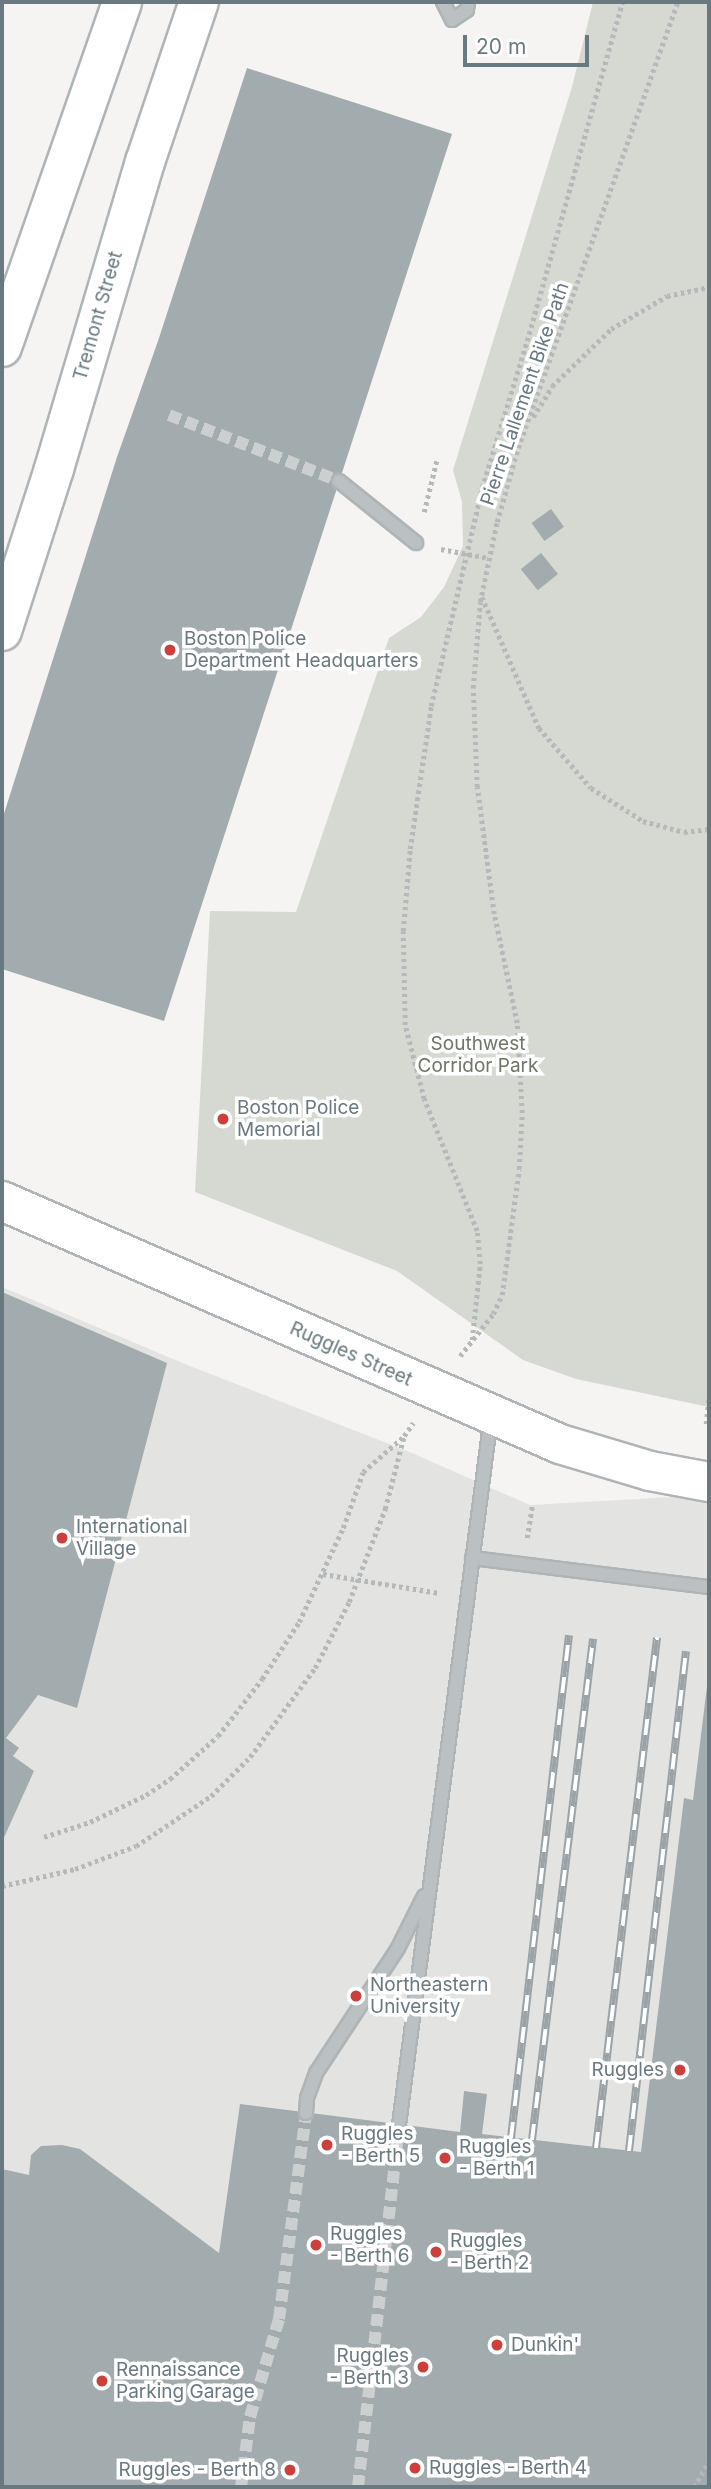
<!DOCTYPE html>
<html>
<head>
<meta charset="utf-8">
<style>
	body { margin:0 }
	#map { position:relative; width:711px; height:2489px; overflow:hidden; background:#f5f4f2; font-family:Inter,sans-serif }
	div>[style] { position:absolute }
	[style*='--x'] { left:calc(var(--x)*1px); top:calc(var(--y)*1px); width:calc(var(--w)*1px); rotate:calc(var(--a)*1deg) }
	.built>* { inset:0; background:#e3e4e2 }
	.green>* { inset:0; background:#d6d9d2 }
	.building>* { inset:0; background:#a2abae; transform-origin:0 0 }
	.minor-tunnel>* { height:12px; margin-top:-6px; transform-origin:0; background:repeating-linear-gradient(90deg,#cbcfd0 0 12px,transparent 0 18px) }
	.path>* { height:4.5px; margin-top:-2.25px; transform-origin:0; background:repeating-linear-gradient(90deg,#b5b9ba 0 3.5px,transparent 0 7px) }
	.roads { filter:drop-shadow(2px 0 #afb4b6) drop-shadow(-2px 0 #afb4b6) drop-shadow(0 2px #afb4b6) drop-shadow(0 -2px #afb4b6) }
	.minor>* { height:12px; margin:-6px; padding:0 6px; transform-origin:6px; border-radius:6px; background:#bbc0c2 }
	.major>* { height:38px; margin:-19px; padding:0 19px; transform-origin:19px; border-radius:19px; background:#fff }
	.rail>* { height:8px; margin-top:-4px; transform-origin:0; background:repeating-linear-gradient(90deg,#fff 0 16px,#9ba3a6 0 32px); box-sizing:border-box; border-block:2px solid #9ba3a6 }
	.dots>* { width:19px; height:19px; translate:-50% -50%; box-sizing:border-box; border:4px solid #fff; border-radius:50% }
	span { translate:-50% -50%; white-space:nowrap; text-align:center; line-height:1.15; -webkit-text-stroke:7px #fff; paint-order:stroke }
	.street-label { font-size:19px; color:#68797f }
	.poi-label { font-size:19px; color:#68797f }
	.left { translate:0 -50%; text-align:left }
	.right { translate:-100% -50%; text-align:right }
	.park-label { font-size:19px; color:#6d7766 }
	.frame { position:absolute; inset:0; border:4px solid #68797f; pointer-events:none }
	.scale { position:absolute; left:463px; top:35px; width:126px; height:32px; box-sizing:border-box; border:4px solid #68797f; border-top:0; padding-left:9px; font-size:21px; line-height:24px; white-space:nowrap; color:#68797f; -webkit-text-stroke:5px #fff; paint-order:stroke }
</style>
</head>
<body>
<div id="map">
	<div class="built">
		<i style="clip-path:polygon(2px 1287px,185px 1364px,412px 1453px,530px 1505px,709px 1495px,709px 2487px,2px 2487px)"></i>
	</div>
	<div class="green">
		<i style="clip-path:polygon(593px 2px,709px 2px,709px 1407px,576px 1379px,523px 1360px,397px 1271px,195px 1192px,210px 911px,296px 912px,389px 638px,421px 617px,444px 587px,463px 546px,462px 502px,453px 470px,572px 87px)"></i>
	</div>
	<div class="building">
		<i style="clip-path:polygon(247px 68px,452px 134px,164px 1021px,2px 969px,2px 820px,117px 457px,158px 341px)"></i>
		<i style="left:551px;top:509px;width:22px;height:24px;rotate:54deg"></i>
		<i style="left:541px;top:553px;width:27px;height:26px;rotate:51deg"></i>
		<i style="clip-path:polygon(2px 1292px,167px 1363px,77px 1708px,38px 1695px,6px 1738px,19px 1748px,13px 1756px,34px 1771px,2px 1842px)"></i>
		<i style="clip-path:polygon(708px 1678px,709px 2487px,2px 2487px,2px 2169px,29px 2175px,31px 2155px,41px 2146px,62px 2145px,80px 2149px,219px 2253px,240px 2104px,460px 2132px,464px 2091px,487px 2094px,482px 2134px,641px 2152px,684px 1798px,693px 1800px)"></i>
	</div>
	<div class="minor-tunnel">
		<i style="--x:169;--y:415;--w:182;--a:21.2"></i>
		<i style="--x:241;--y:2487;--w:71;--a:-82.7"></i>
		<i style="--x:250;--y:2417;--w:102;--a:-73.5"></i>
		<i style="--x:279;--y:2319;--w:208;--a:-82.5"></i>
		<i style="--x:358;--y:2487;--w:364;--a:-83.5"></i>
	</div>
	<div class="path">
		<i style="--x:533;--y:417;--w:36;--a:-58"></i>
		<i style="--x:552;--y:386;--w:82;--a:-44"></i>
		<i style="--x:611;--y:329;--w:65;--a:-30.5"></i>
		<i style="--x:667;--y:296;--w:43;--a:-12.1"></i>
		<i style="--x:424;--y:512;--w:55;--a:-76.2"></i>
		<i style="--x:441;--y:549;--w:49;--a:10.6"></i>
		<i style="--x:482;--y:597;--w:143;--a:66.5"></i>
		<i style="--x:539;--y:728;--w:79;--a:49.1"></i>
		<i style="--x:591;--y:788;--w:62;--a:32.4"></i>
		<i style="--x:643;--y:821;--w:42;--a:15"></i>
		<i style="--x:684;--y:832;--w:25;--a:-7"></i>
		<i style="--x:472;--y:1340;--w:76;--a:-84"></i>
		<i style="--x:480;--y:1264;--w:33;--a:-95"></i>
		<i style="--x:477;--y:1231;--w:142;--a:-111.9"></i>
		<i style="--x:424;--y:1099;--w:76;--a:-104.4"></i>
		<i style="--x:405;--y:1025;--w:94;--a:-91.2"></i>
		<i style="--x:403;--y:931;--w:82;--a:-85.1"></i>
		<i style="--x:410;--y:849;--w:145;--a:-81.6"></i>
		<i style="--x:431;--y:706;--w:224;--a:-76.8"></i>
		<i style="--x:482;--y:488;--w:154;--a:-73"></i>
		<i style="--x:527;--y:341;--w:352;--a:-74.3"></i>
		<i style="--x:460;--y:1356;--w:53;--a:-51.8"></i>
		<i style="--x:493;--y:1314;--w:21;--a:-65"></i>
		<i style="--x:502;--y:1295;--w:127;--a:-82.3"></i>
		<i style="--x:519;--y:1169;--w:56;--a:-86.9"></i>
		<i style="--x:522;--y:1113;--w:90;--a:-93.2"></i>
		<i style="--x:517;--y:1023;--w:111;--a:-101.9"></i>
		<i style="--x:494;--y:914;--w:128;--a:-97.6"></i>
		<i style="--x:477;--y:787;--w:99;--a:-92.3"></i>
		<i style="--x:473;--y:688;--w:86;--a:-85.3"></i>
		<i style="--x:480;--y:602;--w:82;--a:-78"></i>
		<i style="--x:497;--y:522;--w:77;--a:-74.2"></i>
		<i style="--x:518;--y:448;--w:474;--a:-70.3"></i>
		<i style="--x:706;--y:1424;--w:30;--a:-84"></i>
		<i style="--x:527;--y:1538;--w:33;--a:-81"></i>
		<i style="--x:323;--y:1574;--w:118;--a:9.3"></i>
		<i style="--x:44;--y:1837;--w:48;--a:-18.1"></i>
		<i style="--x:90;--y:1822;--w:62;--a:-25.7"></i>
		<i style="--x:146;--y:1795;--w:29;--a:-34"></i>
		<i style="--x:170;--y:1779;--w:64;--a:-41.9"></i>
		<i style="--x:218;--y:1736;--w:72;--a:-52.3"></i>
		<i style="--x:262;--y:1679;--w:68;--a:-57"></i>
		<i style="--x:299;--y:1622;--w:104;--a:-64.9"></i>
		<i style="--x:343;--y:1528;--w:59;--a:-70.3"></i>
		<i style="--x:363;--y:1472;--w:53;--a:-41.2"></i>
		<i style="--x:2;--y:1886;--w:75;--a:-13.1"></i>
		<i style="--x:75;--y:1869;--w:65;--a:-20.7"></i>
		<i style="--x:136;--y:1846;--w:90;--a:-33.7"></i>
		<i style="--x:211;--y:1796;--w:55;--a:-45"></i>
		<i style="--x:250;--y:1757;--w:110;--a:-53.9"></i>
		<i style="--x:315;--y:1668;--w:74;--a:-62.7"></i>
		<i style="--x:349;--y:1602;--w:100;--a:-68.8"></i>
		<i style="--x:385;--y:1509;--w:75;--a:-75.4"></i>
		<i style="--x:404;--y:1436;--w:16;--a:-55"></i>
		<i style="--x:694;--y:2487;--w:30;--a:-60"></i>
	</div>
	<div class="roads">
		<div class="minor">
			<i style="--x:443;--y:2;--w:20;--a:63"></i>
			<i style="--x:452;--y:20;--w:18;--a:-34"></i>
			<i style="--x:467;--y:10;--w:8;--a:-83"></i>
			<i style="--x:339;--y:481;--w:99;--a:38.8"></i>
			<i style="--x:472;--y:1558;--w:239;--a:7"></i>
			<i style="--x:306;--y:2113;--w:15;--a:-86"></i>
			<i style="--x:307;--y:2098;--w:27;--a:-70"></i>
			<i style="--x:316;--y:2073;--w:149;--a:-56.7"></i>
			<i style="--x:398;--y:1948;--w:58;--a:-63.4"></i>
			<i style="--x:399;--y:2125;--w:714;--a:-82.6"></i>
		</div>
		<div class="major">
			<i style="--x:2;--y:347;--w:365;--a:-70.8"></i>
			<i style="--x:2;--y:631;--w:170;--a:-72.2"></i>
			<i style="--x:54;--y:469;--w:320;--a:-73.5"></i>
			<i style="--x:145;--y:162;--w:169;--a:-71.4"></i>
			<i style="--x:2;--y:1201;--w:609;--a:23.53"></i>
			<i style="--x:560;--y:1444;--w:94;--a:16.7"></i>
			<i style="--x:650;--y:1471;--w:60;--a:10.6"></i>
		</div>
	</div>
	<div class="rail">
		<i style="--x:511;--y:2138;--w:506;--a:-83.42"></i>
		<i style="--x:532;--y:2140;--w:505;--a:-83.06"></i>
		<i style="--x:596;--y:2148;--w:514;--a:-83.18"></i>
		<i style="--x:629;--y:2151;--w:503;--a:-83.5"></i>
	</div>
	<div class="dots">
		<i style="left:170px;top:650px;background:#cc3f3b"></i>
		<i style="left:223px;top:1119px;background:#cc3f3b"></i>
		<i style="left:62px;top:1538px;background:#cc3f3b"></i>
		<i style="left:356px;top:1996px;background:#cc3f3b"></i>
		<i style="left:680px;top:2070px;background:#cc3f3b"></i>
		<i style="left:327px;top:2145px;background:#cc3f3b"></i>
		<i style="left:445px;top:2158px;background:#cc3f3b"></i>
		<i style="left:316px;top:2245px;background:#cc3f3b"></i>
		<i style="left:436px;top:2252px;background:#cc3f3b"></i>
		<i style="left:497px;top:2345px;background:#cc3f3b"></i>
		<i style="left:423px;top:2367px;background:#cc3f3b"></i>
		<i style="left:102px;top:2381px;background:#cc3f3b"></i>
		<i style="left:415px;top:2468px;background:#cc3f3b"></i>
		<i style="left:290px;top:2470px;background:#cc3f3b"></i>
	</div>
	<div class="street-label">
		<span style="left:98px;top:316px;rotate:-74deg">Tremont Street</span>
		<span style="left:525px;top:394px;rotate:-71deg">Pierre Lallement Bike Path</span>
		<span style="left:351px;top:1354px;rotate:24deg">Ruggles Street</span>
	</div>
	<div class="poi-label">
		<span class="left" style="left:184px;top:650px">Boston Police<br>Department Headquarters</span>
		<span class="left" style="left:237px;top:1119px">Boston Police<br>Memorial</span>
		<span class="left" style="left:76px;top:1538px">International<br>Village</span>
		<span class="left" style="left:370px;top:1996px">Northeastern<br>University</span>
		<span class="right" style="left:664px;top:2070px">Ruggles</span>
		<span class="left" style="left:341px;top:2145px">Ruggles<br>- Berth 5</span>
		<span class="left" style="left:459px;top:2158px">Ruggles<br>- Berth 1</span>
		<span class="left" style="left:330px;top:2245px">Ruggles<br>- Berth 6</span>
		<span class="left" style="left:450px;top:2252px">Ruggles<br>- Berth 2</span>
		<span class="left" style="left:511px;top:2345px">Dunkin'</span>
		<span class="right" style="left:409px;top:2367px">Ruggles<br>- Berth 3</span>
		<span class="left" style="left:116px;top:2381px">Rennaissance<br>Parking Garage</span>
		<span class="left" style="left:429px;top:2468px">Ruggles - Berth 4</span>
		<span class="right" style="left:276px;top:2470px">Ruggles - Berth 8</span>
	</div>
	<div class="park-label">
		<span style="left:478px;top:1055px">Southwest<br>Corridor Park</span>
	</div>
	<div class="frame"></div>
	<div class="scale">20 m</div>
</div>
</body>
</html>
